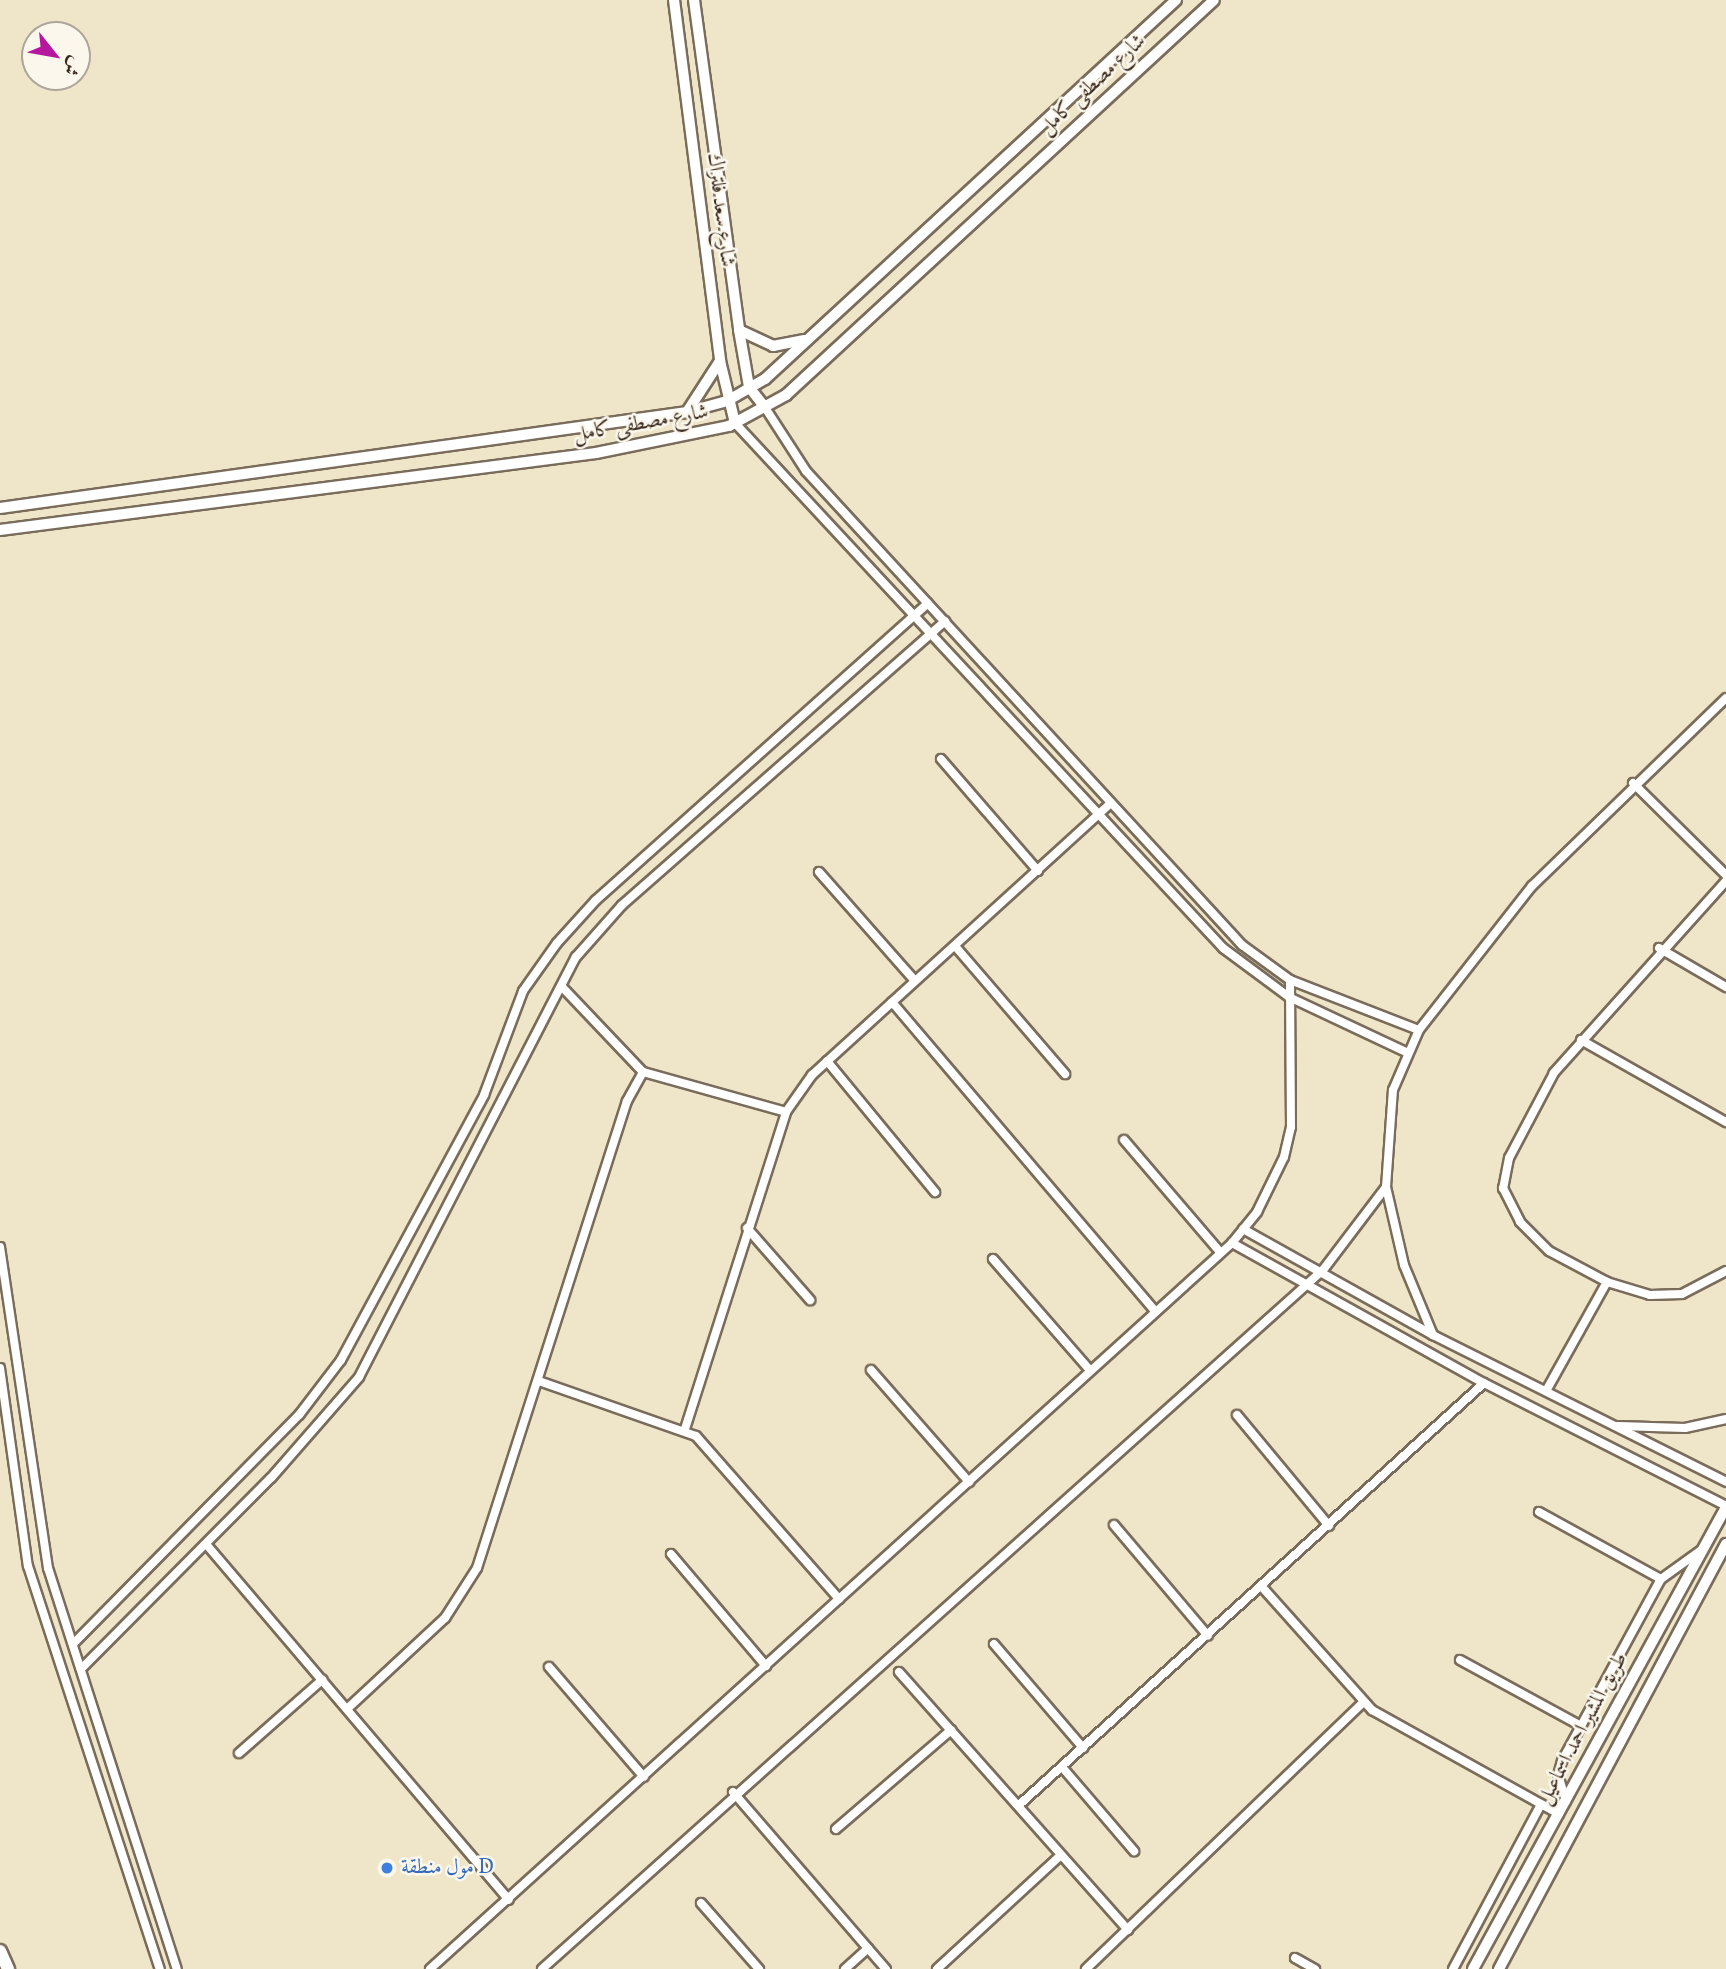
<!DOCTYPE html>
<html>
<head>
<meta charset="utf-8">
<style>
	body { margin:0 }
	#map { position:relative; width:1726px; height:1969px; overflow:hidden; background:#efe6ca; font-family:Vollkorn,Amiri,serif }
	div>[style] { position:absolute }
	[style*='--x'] { left:calc(var(--x)*1px); top:calc(var(--y)*1px); width:calc(var(--w)*1px); rotate:calc(var(--a)*1deg) }
	.roads { filter:drop-shadow(2px 0 #7a6c5a) drop-shadow(-2px 0 #7a6c5a) drop-shadow(0 2px #7a6c5a) drop-shadow(0 -2px #7a6c5a) }
	.minor>* { height:8px; margin:-4px; padding:0 4px; transform-origin:4px; border-radius:4px; background:#fff }
	.tertiary>* { height:10px; margin:-5px; padding:0 5px; transform-origin:5px; border-radius:5px; background:#fff }
	.primary>* { height:12px; margin:-6px; padding:0 6px; transform-origin:6px; border-radius:6px; background:#fff }
	.dots>* { width:19px; height:19px; translate:-50% -50%; box-sizing:border-box; border:4px solid #fbf7ec; border-radius:50% }
	span { translate:-50% -50%; white-space:nowrap; text-align:center; line-height:1.15; -webkit-text-stroke:5px #fbf7ec; paint-order:stroke }
	.street-label { font-size:21px; color:#3b2a1e }
	.shop-label { font-size:21px; color:#366cbe }
	.left { translate:0 -50%; text-align:left }
	.north { position:absolute; left:21px; top:21px; width:70px; height:70px; box-sizing:border-box; background:#fbf7ec; border:2px solid #aea59a; border-radius:50%; rotate:121deg; font-size:19px; font-weight:700; line-height:28px; text-align:center; color:#3b2a1e }
	.north::after { content:''; display:block; margin:auto; width:24px; height:32px; background:#b5179e; clip-path:polygon(50% 0,100% 100%,50% 72%,0 100%) }
</style>
</head>
<body>
<div id="map">
	<div class="roads">
		<div class="minor">
			<i style="--x:764;--y:406;--w:77;--a:57.1"></i>
			<i style="--x:806;--y:471;--w:644;--a:47.39"></i>
			<i style="--x:1242;--y:945;--w:59;--a:36.1"></i>
			<i style="--x:1290;--y:980;--w:138;--a:21.2"></i>
			<i style="--x:735;--y:423;--w:717;--a:47.09"></i>
			<i style="--x:1223;--y:948;--w:82;--a:36.6"></i>
			<i style="--x:1289;--y:997;--w:129;--a:25.2"></i>
			<i style="--x:941;--y:759;--w:148;--a:49.1"></i>
			<i style="--x:1633;--y:783;--w:131;--a:44.7"></i>
			<i style="--x:819;--y:872;--w:145;--a:48.6"></i>
			<i style="--x:1726;--y:881;--w:258;--a:131.9"></i>
			<i style="--x:1554;--y:1073;--w:96;--a:117.9"></i>
			<i style="--x:1509;--y:1158;--w:31;--a:101"></i>
			<i style="--x:1503;--y:1188;--w:38;--a:63"></i>
			<i style="--x:1520;--y:1222;--w:41;--a:45"></i>
			<i style="--x:1549;--y:1251;--w:66;--a:28.1"></i>
			<i style="--x:1607;--y:1282;--w:45;--a:16.8"></i>
			<i style="--x:1650;--y:1295;--w:32;--a:-2"></i>
			<i style="--x:1682;--y:1294;--w:50;--a:-27.6"></i>
			<i style="--x:955;--y:946;--w:169;--a:49.3"></i>
			<i style="--x:1659;--y:948;--w:78;--a:30.2"></i>
			<i style="--x:563;--y:988;--w:116;--a:46.4"></i>
			<i style="--x:643;--y:1072;--w:148;--a:15.6"></i>
			<i style="--x:892;--y:1002;--w:406;--a:49.6"></i>
			<i style="--x:1581;--y:1040;--w:167;--a:29.5"></i>
			<i style="--x:827;--y:1061;--w:170;--a:50.5"></i>
			<i style="--x:1124;--y:1140;--w:146;--a:49.4"></i>
			<i style="--x:1386;--y:1187;--w:80;--a:77"></i>
			<i style="--x:1404;--y:1265;--w:76;--a:67.5"></i>
			<i style="--x:747;--y:1228;--w:96;--a:48.8"></i>
			<i style="--x:1243;--y:1229;--w:218;--a:29.2"></i>
			<i style="--x:1433;--y:1335;--w:328;--a:26.6"></i>
			<i style="--x:1232;--y:1243;--w:288;--a:29.1"></i>
			<i style="--x:1484;--y:1383;--w:271;--a:26.9"></i>
			<i style="--x:0;--y:1247;--w:325;--a:81.5"></i>
			<i style="--x:48;--y:1568;--w:421;--a:72.2"></i>
			<i style="--x:993;--y:1259;--w:147;--a:48.9"></i>
			<i style="--x:0;--y:1368;--w:200;--a:82"></i>
			<i style="--x:28;--y:1566;--w:424;--a:71.9"></i>
			<i style="--x:871;--y:1370;--w:149;--a:48.8"></i>
			<i style="--x:539;--y:1381;--w:166;--a:19.3"></i>
			<i style="--x:696;--y:1436;--w:217;--a:48.7"></i>
			<i style="--x:1546;--y:1391;--w:125;--a:-60.8"></i>
			<i style="--x:1237;--y:1415;--w:144;--a:50.3"></i>
			<i style="--x:1618;--y:1426;--w:67;--a:1.7"></i>
			<i style="--x:1685;--y:1428;--w:42;--a:-12.4"></i>
			<i style="--x:685;--y:1429;--w:333;--a:-72.3"></i>
			<i style="--x:786;--y:1112;--w:45;--a:-54.9"></i>
			<i style="--x:812;--y:1075;--w:404;--a:-42.3"></i>
			<i style="--x:1539;--y:1512;--w:139;--a:28.8"></i>
			<i style="--x:1114;--y:1525;--w:145;--a:49.7"></i>
			<i style="--x:206;--y:1544;--w:467;--a:49.6"></i>
			<i style="--x:671;--y:1554;--w:147;--a:49.7"></i>
			<i style="--x:1262;--y:1587;--w:165;--a:48.2"></i>
			<i style="--x:1372;--y:1710;--w:214;--a:29.1"></i>
			<i style="--x:73;--y:1644;--w:322;--a:-45.4"></i>
			<i style="--x:299;--y:1415;--w:69;--a:-52.6"></i>
			<i style="--x:341;--y:1360;--w:301;--a:-61.6"></i>
			<i style="--x:484;--y:1095;--w:111;--a:-69.4"></i>
			<i style="--x:523;--y:991;--w:59;--a:-54.7"></i>
			<i style="--x:557;--y:943;--w:58;--a:-47.8"></i>
			<i style="--x:596;--y:900;--w:445;--a:-41.8"></i>
			<i style="--x:994;--y:1644;--w:137;--a:49.4"></i>
			<i style="--x:1460;--y:1660;--w:138;--a:28.6"></i>
			<i style="--x:549;--y:1667;--w:145;--a:49.2"></i>
			<i style="--x:81;--y:1669;--w:269;--a:-45.2"></i>
			<i style="--x:271;--y:1478;--w:134;--a:-48.9"></i>
			<i style="--x:359;--y:1377;--w:473;--a:-62.7"></i>
			<i style="--x:576;--y:957;--w:69;--a:-48.5"></i>
			<i style="--x:622;--y:905;--w:430;--a:-41.3"></i>
			<i style="--x:899;--y:1672;--w:345;--a:48.4"></i>
			<i style="--x:347;--y:1709;--w:134;--a:-42.9"></i>
			<i style="--x:445;--y:1618;--w:59;--a:-57.4"></i>
			<i style="--x:477;--y:1568;--w:490;--a:-72.2"></i>
			<i style="--x:627;--y:1101;--w:33;--a:-61"></i>
			<i style="--x:239;--y:1753;--w:111;--a:-41.3"></i>
			<i style="--x:1062;--y:1767;--w:111;--a:49.4"></i>
			<i style="--x:733;--y:1792;--w:234;--a:49.2"></i>
			<i style="--x:1566;--y:1801;--w:27;--a:-107"></i>
			<i style="--x:1558;--y:1775;--w:15;--a:-74"></i>
			<i style="--x:1562;--y:1761;--w:207;--a:-61.5"></i>
			<i style="--x:1661;--y:1579;--w:48;--a:-35.7"></i>
			<i style="--x:1018;--y:1806;--w:629;--a:-42.23"></i>
			<i style="--x:836;--y:1829;--w:152;--a:-40.7"></i>
			<i style="--x:701;--y:1903;--w:88;--a:48.7"></i>
			<i style="--x:1295;--y:1958;--w:23;--a:29"></i>
			<i style="--x:430;--y:1969;--w:1082;--a:-42.15"></i>
			<i style="--x:1232;--y:1243;--w:40;--a:-51"></i>
			<i style="--x:1257;--y:1212;--w:61;--a:-63.9"></i>
			<i style="--x:1284;--y:1157;--w:31;--a:-77"></i>
			<i style="--x:1291;--y:1127;--w:147;--a:-90.4"></i>
			<i style="--x:542;--y:1969;--w:1048;--a:-41.83"></i>
			<i style="--x:1323;--y:1270;--w:104;--a:-52.8"></i>
			<i style="--x:1386;--y:1187;--w:97;--a:-85.9"></i>
			<i style="--x:1393;--y:1090;--w:65;--a:-66.6"></i>
			<i style="--x:1419;--y:1030;--w:183;--a:-51.9"></i>
			<i style="--x:1532;--y:886;--w:270;--a:-44.1"></i>
			<i style="--x:845;--y:1969;--w:31;--a:-42"></i>
			<i style="--x:937;--y:1969;--w:168;--a:-42.6"></i>
			<i style="--x:1086;--y:1969;--w:385;--a:-43.9"></i>
			<i style="--x:1453;--y:1969;--w:187;--a:-61.9"></i>
		</div>
		<div class="tertiary">
			<i style="--x:674;--y:0;--w:364;--a:82.7"></i>
			<i style="--x:720;--y:361;--w:64;--a:76.4"></i>
			<i style="--x:694;--y:0;--w:333;--a:82.2"></i>
			<i style="--x:739;--y:330;--w:58;--a:80"></i>
			<i style="--x:749;--y:387;--w:24;--a:52"></i>
			<i style="--x:739;--y:330;--w:38;--a:25"></i>
			<i style="--x:773;--y:346;--w:32;--a:-11"></i>
			<i style="--x:687;--y:412;--w:61;--a:-57.1"></i>
			<i style="--x:0;--y:508;--w:694;--a:-7.95"></i>
			<i style="--x:687;--y:412;--w:41;--a:-15.4"></i>
			<i style="--x:727;--y:401;--w:44;--a:-30.1"></i>
			<i style="--x:765;--y:379;--w:559;--a:-42.68"></i>
			<i style="--x:0;--y:530;--w:601;--a:-7.36"></i>
			<i style="--x:596;--y:453;--w:136;--a:-11.5"></i>
			<i style="--x:729;--y:426;--w:65;--a:-28.5"></i>
			<i style="--x:786;--y:395;--w:582;--a:-42.7"></i>
			<i style="--x:1473;--y:1969;--w:527;--a:-61.29"></i>
			<i style="--x:1499;--y:1969;--w:482;--a:-61.9"></i>
		</div>
		<div class="primary">
			<i style="--x:0;--y:1951;--w:20;--a:66"></i>
		</div>
	</div>
	<div class="dots">
		<i style="left:387px;top:1868px;background:#3f7fe0"></i>
	</div>
	<div class="street-label">
		<span style="left:1093px;top:85px;rotate:-43deg">شارع مصطفى كامل</span>
		<span style="left:720px;top:210px;rotate:83deg">شارع سعد فلتراك</span>
		<span style="left:641px;top:424px;rotate:-10deg">شارع مصطفى كامل</span>
		<span style="left:1583px;top:1729px;rotate:-62deg">طريق المشير احمد اسماعيل</span>
	</div>
	<div class="shop-label">
		<span class="left" style="left:401px;top:1868px">مول منطقة D</span>
	</div>
	<div class="north">ش</div>
</div>
</body>
</html>
